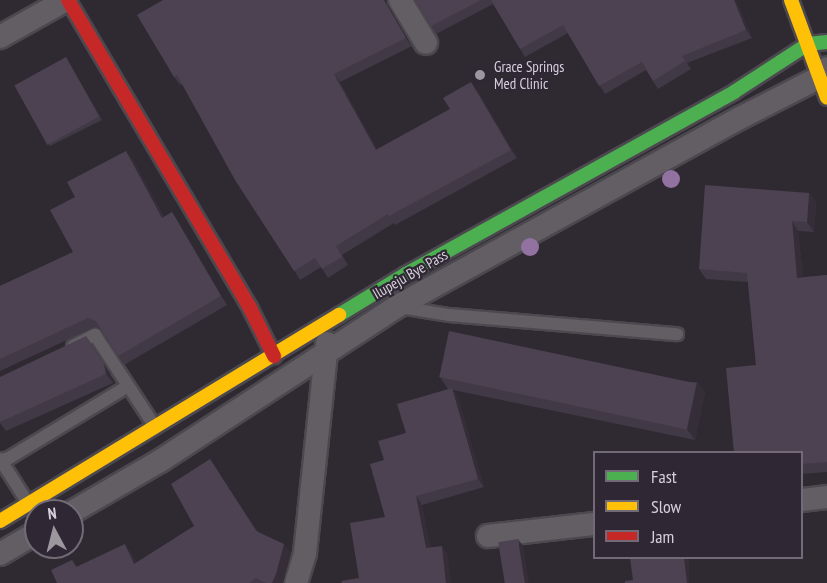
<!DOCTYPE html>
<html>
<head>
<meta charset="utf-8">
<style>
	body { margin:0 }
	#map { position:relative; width:827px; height:583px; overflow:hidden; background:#2f2a32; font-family:"PT Sans Narrow",sans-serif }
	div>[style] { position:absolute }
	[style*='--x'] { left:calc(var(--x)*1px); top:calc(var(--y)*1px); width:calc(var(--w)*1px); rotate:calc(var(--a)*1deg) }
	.roads { filter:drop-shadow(2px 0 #4c484f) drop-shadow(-2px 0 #4c484f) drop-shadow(0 2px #4c484f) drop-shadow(0 -2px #4c484f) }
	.lane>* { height:12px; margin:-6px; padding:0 6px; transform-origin:6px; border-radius:6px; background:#625e64 }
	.street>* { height:22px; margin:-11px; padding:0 11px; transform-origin:11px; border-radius:11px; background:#625e64 }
	.fast>* { height:14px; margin:-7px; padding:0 7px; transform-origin:7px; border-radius:7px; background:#4caf50 }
	.slow>* { height:14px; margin:-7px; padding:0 7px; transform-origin:7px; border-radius:7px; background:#ffc107 }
	.jam>* { height:14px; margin:-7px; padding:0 7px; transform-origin:7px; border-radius:7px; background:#c62828 }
	.trees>* { width:18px; height:18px; margin:-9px; border-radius:50%; background:#9172a0 }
	.wall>* { inset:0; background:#413946 }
	.shaded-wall>* { inset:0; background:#352e39; transform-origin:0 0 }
	.building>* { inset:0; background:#4c4251; transform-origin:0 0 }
	.dots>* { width:16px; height:16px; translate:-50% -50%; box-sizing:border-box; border:3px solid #302735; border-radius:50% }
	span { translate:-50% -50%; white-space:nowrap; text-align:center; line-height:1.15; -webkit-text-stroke:4.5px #302735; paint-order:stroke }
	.poi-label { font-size:15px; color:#d6d0d9 }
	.left { translate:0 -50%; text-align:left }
	.street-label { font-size:15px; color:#d6d0d9 }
	.legend { position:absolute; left:593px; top:451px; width:210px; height:108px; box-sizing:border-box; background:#302735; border:2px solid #726b77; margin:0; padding:8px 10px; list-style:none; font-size:18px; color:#d6d0d9 }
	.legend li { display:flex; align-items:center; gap:12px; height:30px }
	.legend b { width:30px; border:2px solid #726b77 }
	.north { position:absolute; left:24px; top:499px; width:60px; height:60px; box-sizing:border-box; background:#302735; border:2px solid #726b77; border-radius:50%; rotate:353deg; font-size:16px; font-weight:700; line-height:24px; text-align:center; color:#d6d0d9 }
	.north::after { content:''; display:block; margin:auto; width:21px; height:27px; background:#9c969f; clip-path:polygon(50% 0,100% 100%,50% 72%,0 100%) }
</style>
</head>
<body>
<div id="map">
	<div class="roads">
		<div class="lane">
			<i style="--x:400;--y:307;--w:50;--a:9.3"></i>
			<i style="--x:449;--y:315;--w:229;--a:4.8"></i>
			<i style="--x:73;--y:346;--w:25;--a:-27"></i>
			<i style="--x:95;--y:335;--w:108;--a:56.8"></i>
			<i style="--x:0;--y:459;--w:52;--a:57.5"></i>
			<i style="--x:1;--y:460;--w:8;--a:-14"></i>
			<i style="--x:9;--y:458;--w:139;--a:-31.2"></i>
		</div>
		<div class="street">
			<i style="--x:400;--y:0;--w:50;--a:58.8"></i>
			<i style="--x:0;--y:37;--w:76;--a:-29.3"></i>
			<i style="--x:802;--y:500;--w:25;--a:-7"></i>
			<i style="--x:72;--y:512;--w:102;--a:-30.1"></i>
			<i style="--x:160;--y:461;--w:282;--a:-33.1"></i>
			<i style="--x:396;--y:307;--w:393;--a:-28.8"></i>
			<i style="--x:740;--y:118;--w:90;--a:-27.1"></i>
			<i style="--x:820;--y:77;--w:11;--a:-52"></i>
			<i style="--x:488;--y:536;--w:107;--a:-6.5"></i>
			<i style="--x:0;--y:554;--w:42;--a:-30.3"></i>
			<i style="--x:296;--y:583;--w:31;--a:-73"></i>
			<i style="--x:305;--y:553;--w:211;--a:-84"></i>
		</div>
		<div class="fast">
			<i style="--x:339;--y:315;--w:79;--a:-31.5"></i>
			<i style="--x:406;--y:274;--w:375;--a:-29"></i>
			<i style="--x:734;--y:92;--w:88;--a:-33"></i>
			<i style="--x:808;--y:44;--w:19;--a:-6"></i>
		</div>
		<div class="slow">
			<i style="--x:791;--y:0;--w:104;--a:69.8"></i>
			<i style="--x:0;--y:521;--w:397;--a:-31.3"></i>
		</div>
		<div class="jam">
			<i style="--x:68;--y:0;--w:358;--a:59.4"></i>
			<i style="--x:250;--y:308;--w:54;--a:63.4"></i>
		</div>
	</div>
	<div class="trees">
		<i style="left:671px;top:179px"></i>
		<i style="left:530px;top:247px"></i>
	</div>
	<div class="wall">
		<i style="clip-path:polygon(163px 0,388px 5px,412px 46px,340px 82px,377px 149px,450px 109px,477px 90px,517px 158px,395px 225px,394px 223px,342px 255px,348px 265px,328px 278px,321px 267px,300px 280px,182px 84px,180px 85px,174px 77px)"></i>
		<i style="clip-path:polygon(415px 0,736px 0,752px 38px,687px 63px,691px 69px,658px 89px,646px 70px,605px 94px,568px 33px,525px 57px,493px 4px,436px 34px)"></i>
		<i style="clip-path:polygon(66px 57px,102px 120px,50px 146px,47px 141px)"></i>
		<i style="clip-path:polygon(133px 160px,164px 217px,172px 212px,178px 221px,227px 305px,124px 365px,101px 330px,95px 327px,0 371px,0 286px,73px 252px,75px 197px)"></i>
		<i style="clip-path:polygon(809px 193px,816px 202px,814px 232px,798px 231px,803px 277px,827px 275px,827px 472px,801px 474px,801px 453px,756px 365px,748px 282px,706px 279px,699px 269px)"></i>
		<i style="clip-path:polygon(110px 373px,113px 383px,6px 431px,0 423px,0 377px)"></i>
		<i style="clip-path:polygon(440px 377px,697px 382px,705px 393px,695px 440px,453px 390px,458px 397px,484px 487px,422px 505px,430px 548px,448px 555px,359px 578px,385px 517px,384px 460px,449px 389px,448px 389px)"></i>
		<i style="clip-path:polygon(210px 459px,257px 531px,291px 553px,283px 583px,57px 583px,72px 560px,77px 567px,131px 553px,136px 563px,194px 526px)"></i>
	</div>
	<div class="shaded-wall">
		<i style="clip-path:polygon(384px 0,388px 5px,412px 46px,406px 38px)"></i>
		<i style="clip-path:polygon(734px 0,736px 0,752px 38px,746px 30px)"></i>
		<i style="clip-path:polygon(334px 74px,340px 82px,382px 158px,376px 150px)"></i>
		<i style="clip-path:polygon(471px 82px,477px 90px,517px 158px,511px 150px)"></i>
		<i style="clip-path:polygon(126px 151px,133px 160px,169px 227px,162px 218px)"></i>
		<i style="clip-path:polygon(809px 193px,816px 202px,814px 232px,807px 222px)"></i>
		<i style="clip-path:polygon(172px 212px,178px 221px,227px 305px,221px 296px)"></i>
		<i style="clip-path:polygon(792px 221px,798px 231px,804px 287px,797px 278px)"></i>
		<i style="clip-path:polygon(86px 336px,110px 373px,113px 383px,106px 374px)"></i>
		<i style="clip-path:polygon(697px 382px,705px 393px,695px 440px,687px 429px)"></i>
		<i style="clip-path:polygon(452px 388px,458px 397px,484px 487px,478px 479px)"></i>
		<i style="clip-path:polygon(416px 496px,422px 505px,432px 557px,426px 548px)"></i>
		<i style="clip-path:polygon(518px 539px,523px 546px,529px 583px,525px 583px)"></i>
		<i style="clip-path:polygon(125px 544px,131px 553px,141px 573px,134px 564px)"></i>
		<i style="clip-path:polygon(284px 544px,291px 553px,283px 583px,272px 583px)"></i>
		<i style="clip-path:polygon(442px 546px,448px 555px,451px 583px,446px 583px)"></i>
		<i style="left:684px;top:558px;width:5px;height:25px"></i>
	</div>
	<div class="building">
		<i style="clip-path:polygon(163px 0,384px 0,406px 38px,334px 74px,376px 150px,450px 109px,443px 98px,471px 82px,511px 150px,389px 216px,388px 214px,336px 246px,342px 257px,322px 269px,315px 258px,294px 271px,235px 180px,177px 75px,174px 77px,137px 15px)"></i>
		<i style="clip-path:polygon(415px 0,481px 0,431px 26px)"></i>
		<i style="clip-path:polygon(491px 0,734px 0,746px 30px,682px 56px,685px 61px,653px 81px,642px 62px,599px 86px,563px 25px,520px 49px)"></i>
		<i style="left:66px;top:57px;width:68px;height:59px;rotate:61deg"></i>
		<i style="clip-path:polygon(126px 151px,162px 218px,172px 212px,221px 296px,118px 356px,96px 321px,88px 318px,0 359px,0 286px,73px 252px,50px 210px,75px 197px,67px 182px)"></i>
		<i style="clip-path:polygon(705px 185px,809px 193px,807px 222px,792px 221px,797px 278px,827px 275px,827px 462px,801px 464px,801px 453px,734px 453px,726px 368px,756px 365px,747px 273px,699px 269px)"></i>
		<i style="left:449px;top:331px;width:253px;height:47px;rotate:12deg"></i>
		<i style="clip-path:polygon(86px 336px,104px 364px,106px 374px,0 422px,0 377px)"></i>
		<i style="clip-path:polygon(452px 388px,478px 479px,416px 496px,426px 548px,442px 546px,446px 583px,342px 583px,341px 581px,359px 578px,350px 523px,385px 517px,370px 464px,384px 460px,378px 441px,406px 433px,397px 404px)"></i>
		<i style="clip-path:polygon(210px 459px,256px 531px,284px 544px,276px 574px,272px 583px,266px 583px,256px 578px,249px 583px,57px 583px,51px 570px,72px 560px,76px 567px,125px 544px,134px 564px,194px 526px,171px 484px)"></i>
		<i style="left:518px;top:539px;width:45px;height:20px;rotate:81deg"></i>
		<i style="clip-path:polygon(630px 558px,684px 558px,687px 583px,625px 583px,625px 581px,633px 580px)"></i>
	</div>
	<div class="dots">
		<i style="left:480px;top:75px;background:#9c969f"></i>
	</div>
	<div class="poi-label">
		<span class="left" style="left:494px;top:75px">Grace Springs<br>Med Clinic</span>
	</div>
	<div class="street-label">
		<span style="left:410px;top:274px;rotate:-30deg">Ilupeju Bye Pass</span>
	</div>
	<ul class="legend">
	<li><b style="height:8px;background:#4caf50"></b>Fast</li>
	<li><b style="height:8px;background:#ffc107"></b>Slow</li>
	<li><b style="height:8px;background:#c62828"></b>Jam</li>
	</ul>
	<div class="north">N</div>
</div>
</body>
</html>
